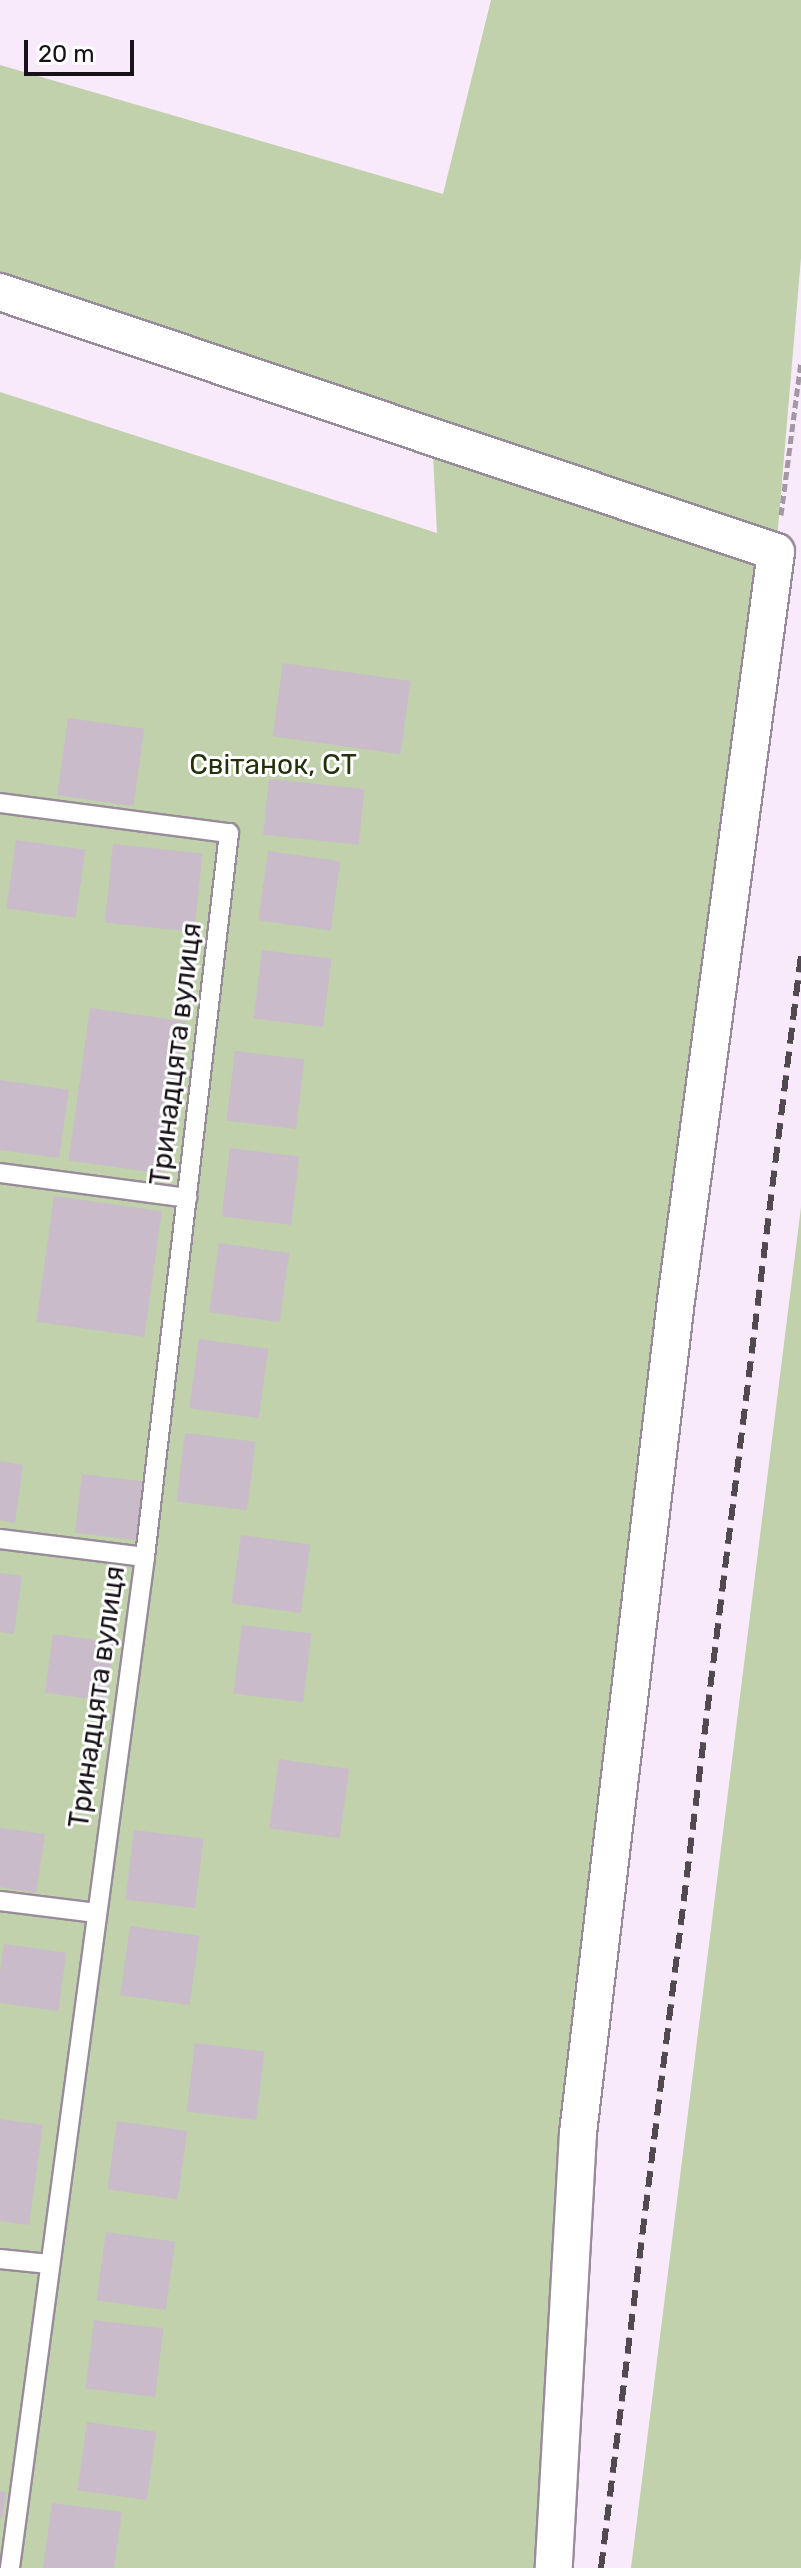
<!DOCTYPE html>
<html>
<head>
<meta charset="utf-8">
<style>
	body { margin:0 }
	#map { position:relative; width:801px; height:2568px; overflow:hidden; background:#f8eafa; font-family:Rubik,sans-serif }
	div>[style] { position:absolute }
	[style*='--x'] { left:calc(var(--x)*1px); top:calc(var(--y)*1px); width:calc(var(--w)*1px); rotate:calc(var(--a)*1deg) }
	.green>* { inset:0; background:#c0d1ac }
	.building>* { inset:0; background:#c9bbca; transform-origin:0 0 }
	.path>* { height:5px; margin-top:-2.5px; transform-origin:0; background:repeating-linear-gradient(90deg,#a398a4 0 8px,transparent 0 12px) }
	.roads { filter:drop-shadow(2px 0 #998c9a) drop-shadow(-2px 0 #998c9a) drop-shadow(0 2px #998c9a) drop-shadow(0 -2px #998c9a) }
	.service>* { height:18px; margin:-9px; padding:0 9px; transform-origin:9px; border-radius:9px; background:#fff }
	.minor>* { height:36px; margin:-18px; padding:0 18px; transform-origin:18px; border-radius:18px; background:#fff }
	.rail>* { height:6px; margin-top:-3px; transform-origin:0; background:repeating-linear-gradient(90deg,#504950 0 16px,transparent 0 24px) }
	span { translate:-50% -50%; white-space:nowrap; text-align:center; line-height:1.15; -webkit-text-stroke:6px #fff; paint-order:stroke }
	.park-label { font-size:28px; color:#233209 }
	.street-label { font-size:28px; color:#171217 }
	.scale { position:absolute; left:24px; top:40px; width:110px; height:36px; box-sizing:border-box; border:4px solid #171217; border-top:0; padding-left:10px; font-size:24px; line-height:28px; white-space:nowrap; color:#171217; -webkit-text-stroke:6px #fff; paint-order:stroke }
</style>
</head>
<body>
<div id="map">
	<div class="green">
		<i style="clip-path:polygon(491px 0,801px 0,801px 258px,776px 552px,623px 1752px,554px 2568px,0 2568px,0 392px,437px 533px,432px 436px,0 292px,0 65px,443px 194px)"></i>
		<i style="clip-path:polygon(801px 1207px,801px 2568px,631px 2568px,693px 2073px)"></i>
	</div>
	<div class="building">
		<i style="left:283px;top:663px;width:129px;height:74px;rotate:8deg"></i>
		<i style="left:68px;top:718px;width:77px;height:78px;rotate:8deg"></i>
		<i style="left:269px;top:779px;width:96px;height:56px;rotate:6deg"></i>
		<i style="left:16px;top:840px;width:70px;height:69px;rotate:8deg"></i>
		<i style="left:113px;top:844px;width:90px;height:79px;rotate:6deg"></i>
		<i style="left:268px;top:851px;width:73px;height:70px;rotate:8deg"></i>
		<i style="left:262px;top:950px;width:70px;height:69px;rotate:7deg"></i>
		<i style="left:90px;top:1008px;width:97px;height:154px;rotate:8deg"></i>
		<i style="left:235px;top:1051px;width:70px;height:70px;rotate:7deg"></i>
		<i style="clip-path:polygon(0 1080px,69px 1090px,59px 1158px,0 1150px)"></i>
		<i style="left:230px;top:1148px;width:70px;height:69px;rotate:7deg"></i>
		<i style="left:54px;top:1196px;width:109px;height:127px;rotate:8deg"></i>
		<i style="left:219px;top:1243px;width:71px;height:70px;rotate:8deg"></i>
		<i style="left:199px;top:1339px;width:70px;height:70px;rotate:8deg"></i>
		<i style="left:185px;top:1433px;width:71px;height:69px;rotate:7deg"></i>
		<i style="clip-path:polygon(0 1461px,23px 1465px,15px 1523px,0 1520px)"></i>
		<i style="left:82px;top:1474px;width:63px;height:59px;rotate:7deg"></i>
		<i style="left:241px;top:1535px;width:70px;height:69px;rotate:8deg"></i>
		<i style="clip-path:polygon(0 1573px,22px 1576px,14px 1634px,0 1632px)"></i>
		<i style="left:242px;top:1625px;width:70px;height:69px;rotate:7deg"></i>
		<i style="left:53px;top:1634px;width:62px;height:59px;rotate:8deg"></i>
		<i style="left:279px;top:1759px;width:71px;height:70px;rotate:8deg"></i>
		<i style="clip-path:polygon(0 1828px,45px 1834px,36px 1893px,0 1887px)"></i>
		<i style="left:134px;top:1830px;width:70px;height:70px;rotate:7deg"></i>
		<i style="left:130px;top:1926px;width:70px;height:70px;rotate:8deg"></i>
		<i style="left:4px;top:1944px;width:63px;height:59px;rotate:8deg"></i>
		<i style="left:195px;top:2043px;width:70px;height:69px;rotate:7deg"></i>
		<i style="clip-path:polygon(0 2119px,43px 2125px,29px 2225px,0 2221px)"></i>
		<i style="left:117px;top:2121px;width:71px;height:69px;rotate:8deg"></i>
		<i style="left:106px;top:2232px;width:70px;height:69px;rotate:8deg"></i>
		<i style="left:94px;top:2320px;width:70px;height:69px;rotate:7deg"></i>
		<i style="left:87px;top:2422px;width:70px;height:69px;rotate:8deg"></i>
		<i style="clip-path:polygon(0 2491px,6px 2492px,2px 2519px,0 2518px)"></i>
		<i style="clip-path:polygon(52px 2503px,122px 2512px,114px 2568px,43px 2568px)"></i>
	</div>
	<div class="path">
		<i style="--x:781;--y:515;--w:155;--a:-82.6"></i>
	</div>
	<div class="roads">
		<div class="service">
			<i style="--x:0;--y:803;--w:231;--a:7.5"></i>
			<i style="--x:229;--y:833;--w:729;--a:96.62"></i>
			<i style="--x:145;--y:1557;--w:1020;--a:97.61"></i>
			<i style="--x:0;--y:1173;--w:189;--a:7.6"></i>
			<i style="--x:0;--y:1539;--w:146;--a:7.1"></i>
			<i style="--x:0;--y:1901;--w:97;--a:7.1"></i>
			<i style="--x:0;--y:2259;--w:49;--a:5.8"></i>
		</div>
		<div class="minor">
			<i style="--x:0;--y:292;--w:818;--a:18.52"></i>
			<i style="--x:776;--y:552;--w:755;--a:97.61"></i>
			<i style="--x:676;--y:1300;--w:839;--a:96.71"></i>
			<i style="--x:578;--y:2133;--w:436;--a:93.2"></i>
		</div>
	</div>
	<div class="rail">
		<i style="--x:601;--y:2568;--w:1624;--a:-82.93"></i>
	</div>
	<div class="park-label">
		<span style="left:273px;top:765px">Світанок, СТ</span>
	</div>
	<div class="street-label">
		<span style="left:176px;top:1054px;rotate:-83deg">Тринадцята вулиця</span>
		<span style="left:97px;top:1697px;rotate:-82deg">Тринадцята вулиця</span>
	</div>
	<div class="scale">20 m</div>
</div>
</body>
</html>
